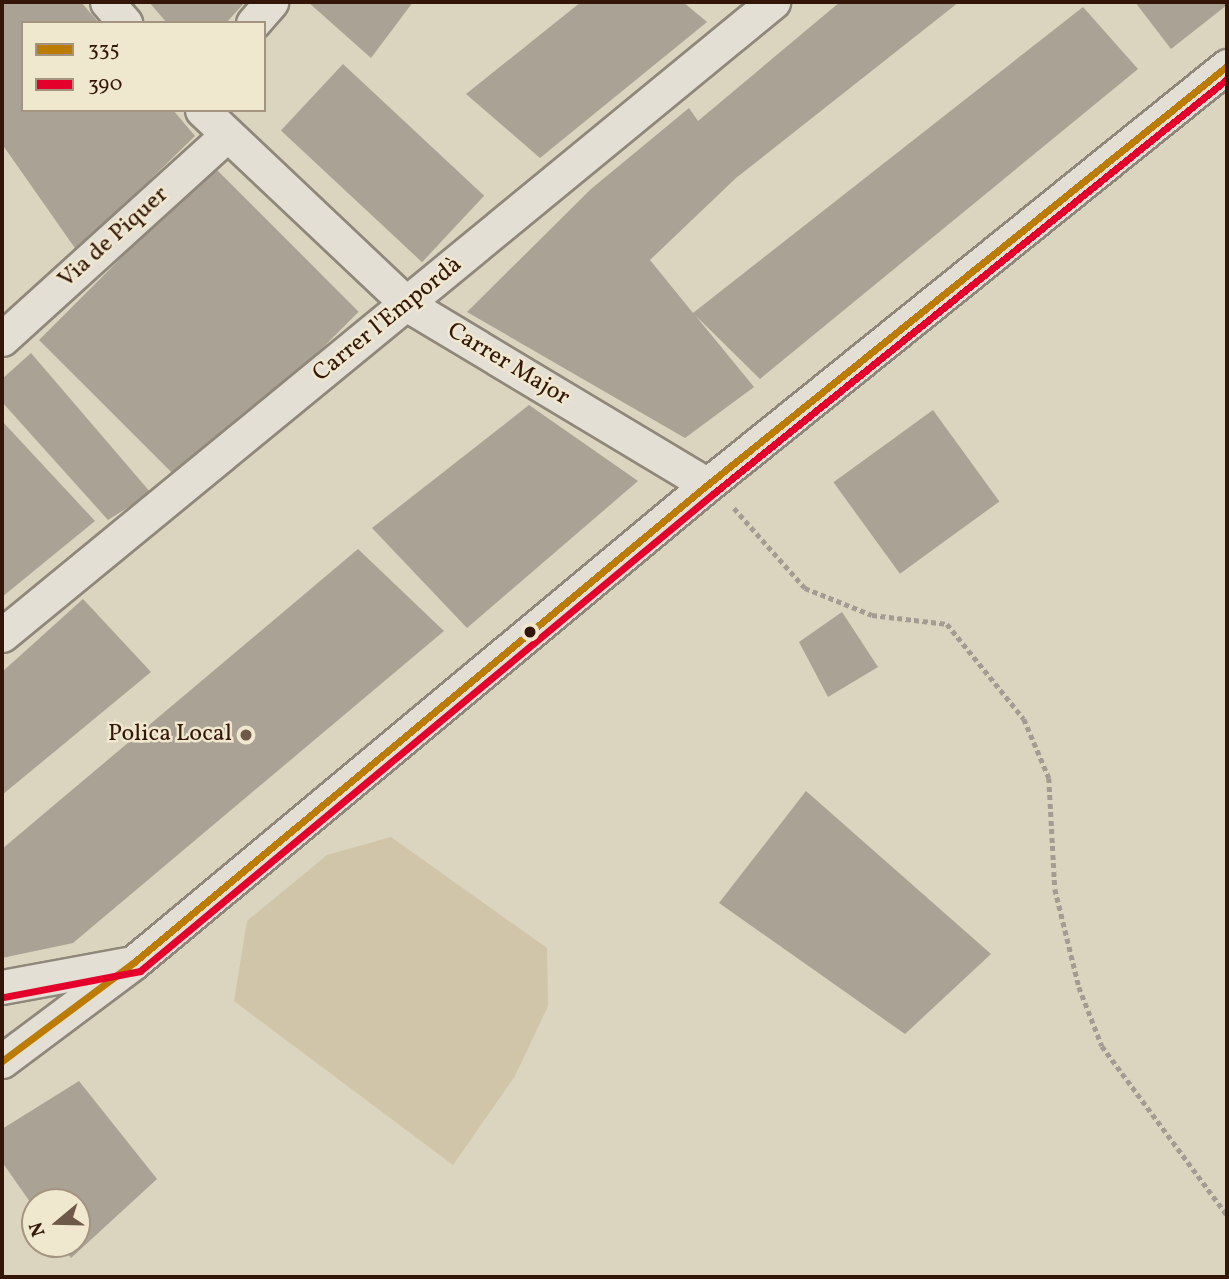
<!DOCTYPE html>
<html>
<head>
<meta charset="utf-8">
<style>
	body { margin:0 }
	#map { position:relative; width:1229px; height:1279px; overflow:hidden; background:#dbd4bf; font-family:Vollkorn,serif }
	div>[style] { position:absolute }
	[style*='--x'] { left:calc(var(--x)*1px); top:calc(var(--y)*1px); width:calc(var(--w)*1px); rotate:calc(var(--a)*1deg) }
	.green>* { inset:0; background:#d1c5a9 }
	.building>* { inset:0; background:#aaa294; transform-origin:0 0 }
	.path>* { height:4.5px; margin-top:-2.25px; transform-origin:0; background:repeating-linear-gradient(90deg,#a29c93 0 5px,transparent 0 8.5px) }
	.roads { filter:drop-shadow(2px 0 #8f887a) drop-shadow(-2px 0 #8f887a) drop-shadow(0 2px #8f887a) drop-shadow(0 -2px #8f887a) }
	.street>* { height:33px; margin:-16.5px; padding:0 16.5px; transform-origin:16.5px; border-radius:16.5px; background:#e3dfd5 }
	.bus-1>* { height:7px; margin:-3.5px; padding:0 3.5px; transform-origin:3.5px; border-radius:3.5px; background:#bc7b02 }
	.bus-2>* { height:7px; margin:-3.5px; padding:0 3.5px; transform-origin:3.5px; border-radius:3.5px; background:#e4002b }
	.dots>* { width:19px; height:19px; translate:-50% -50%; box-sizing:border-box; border:4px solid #efe7ce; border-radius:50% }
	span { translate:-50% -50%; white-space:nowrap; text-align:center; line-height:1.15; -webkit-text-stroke:5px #efe7ce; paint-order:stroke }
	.street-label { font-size:24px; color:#331608 }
	.poi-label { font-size:24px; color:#331608 }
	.right { translate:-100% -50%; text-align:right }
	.frame { position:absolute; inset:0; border:4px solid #331608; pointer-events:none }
	.legend { position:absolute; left:21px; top:21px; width:245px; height:91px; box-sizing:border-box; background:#efe7ce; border:2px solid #a4937f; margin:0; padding:9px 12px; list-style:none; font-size:21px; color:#331608 }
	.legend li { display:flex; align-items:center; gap:14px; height:35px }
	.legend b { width:35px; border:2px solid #a4937f }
	.north { position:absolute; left:21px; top:1188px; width:70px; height:70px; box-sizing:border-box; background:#efe7ce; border:2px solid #a4937f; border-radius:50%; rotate:251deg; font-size:19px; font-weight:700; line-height:28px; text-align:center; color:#331608 }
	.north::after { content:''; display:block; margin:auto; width:24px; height:32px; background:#6e5848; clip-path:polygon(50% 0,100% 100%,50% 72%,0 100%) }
</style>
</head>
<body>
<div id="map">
	<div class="green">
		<i style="clip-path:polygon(391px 837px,547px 948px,548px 1006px,515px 1076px,453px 1165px,234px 1001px,247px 921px,327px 855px)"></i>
	</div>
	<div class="building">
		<i style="clip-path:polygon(2px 2px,81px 2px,99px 23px,23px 23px,23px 110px,173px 110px,195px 136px,77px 251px,2px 144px)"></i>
		<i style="clip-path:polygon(149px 2px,245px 2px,226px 23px,167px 23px)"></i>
		<i style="clip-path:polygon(308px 2px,413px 2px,371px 58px)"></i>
		<i style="clip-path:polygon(581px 2px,683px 2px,707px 22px,540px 158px,466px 94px)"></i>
		<i style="clip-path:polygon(840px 2px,959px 2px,736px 178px,650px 260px,693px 313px,1083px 7px,1138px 69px,760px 379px,695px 315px,754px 387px,685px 438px,467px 312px,591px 189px,689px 108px,698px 121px)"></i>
		<i style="clip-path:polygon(1135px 2px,1227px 2px,1227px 5px,1171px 49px)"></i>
		<i style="left:343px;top:64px;width:193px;height:91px;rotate:43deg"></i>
		<i style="left:213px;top:166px;width:206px;height:246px;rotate:45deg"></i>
		<i style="clip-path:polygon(31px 353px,151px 493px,108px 520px,2px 402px,2px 379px)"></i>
		<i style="clip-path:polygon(529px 405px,638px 481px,467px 628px,372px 528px)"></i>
		<i style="left:933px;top:410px;width:113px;height:123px;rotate:54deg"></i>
		<i style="clip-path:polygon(2px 421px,95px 521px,2px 597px)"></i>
		<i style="clip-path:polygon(358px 549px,444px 631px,73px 943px,2px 958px,2px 849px)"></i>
		<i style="clip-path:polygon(83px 599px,151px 672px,2px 795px,2px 672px)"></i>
		<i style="clip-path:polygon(842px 612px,878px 667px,828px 697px,799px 642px)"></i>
		<i style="clip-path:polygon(806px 791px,991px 954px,905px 1034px,719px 903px)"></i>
		<i style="clip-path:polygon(79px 1081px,157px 1179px,71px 1258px,60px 1244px,77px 1244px,77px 1202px,35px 1202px,35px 1209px,2px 1162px,2px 1129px)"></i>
	</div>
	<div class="path">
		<i style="--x:734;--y:508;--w:107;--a:48.4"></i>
		<i style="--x:805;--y:588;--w:72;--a:21.9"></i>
		<i style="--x:872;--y:615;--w:76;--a:6.8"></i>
		<i style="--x:947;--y:624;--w:122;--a:51"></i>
		<i style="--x:1024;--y:719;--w:64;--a:67"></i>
		<i style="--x:1049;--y:778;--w:111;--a:86.9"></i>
		<i style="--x:1055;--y:889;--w:101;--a:76.2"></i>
		<i style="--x:1079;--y:987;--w:63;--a:68.7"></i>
		<i style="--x:1102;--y:1046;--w:210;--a:53.5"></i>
	</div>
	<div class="roads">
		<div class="street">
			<i style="--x:107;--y:2;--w:28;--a:49"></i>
			<i style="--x:253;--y:23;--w:28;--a:-49"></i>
			<i style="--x:202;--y:110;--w:284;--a:43.4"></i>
			<i style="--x:408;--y:305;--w:349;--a:31"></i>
			<i style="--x:2;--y:339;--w:302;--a:-42.2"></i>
			<i style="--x:2;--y:635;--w:998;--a:-39.39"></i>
			<i style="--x:2;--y:987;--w:127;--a:-10.4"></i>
			<i style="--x:2;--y:1061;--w:164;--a:-36.8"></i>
			<i style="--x:133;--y:963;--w:747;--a:-39.79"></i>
			<i style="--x:707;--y:485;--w:668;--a:-38.86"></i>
		</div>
	</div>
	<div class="bus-1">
		<i style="--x:2;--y:1061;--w:164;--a:-36.8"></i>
		<i style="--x:133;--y:963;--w:747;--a:-39.79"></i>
		<i style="--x:707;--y:485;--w:668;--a:-38.86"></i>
	</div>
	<div class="bus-2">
		<i style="--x:4;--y:997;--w:138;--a:-10.8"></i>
		<i style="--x:140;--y:971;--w:747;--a:-39.79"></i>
		<i style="--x:714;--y:493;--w:659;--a:-38.9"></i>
	</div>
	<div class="dots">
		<i style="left:530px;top:632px;background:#331608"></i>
		<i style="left:246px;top:735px;background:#6e5848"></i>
	</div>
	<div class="street-label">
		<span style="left:114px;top:238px;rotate:-42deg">Via de Piquer</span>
		<span style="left:388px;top:320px;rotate:-39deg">Carrer l'Empordà</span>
		<span style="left:508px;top:365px;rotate:31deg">Carrer Major</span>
	</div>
	<div class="poi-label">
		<span class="right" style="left:232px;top:735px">Polica Local</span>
	</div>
	<div class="frame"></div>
	<ul class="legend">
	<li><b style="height:9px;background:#bc7b02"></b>335</li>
	<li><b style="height:9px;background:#e4002b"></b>390</li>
	</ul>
	<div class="north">N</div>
</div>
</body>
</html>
